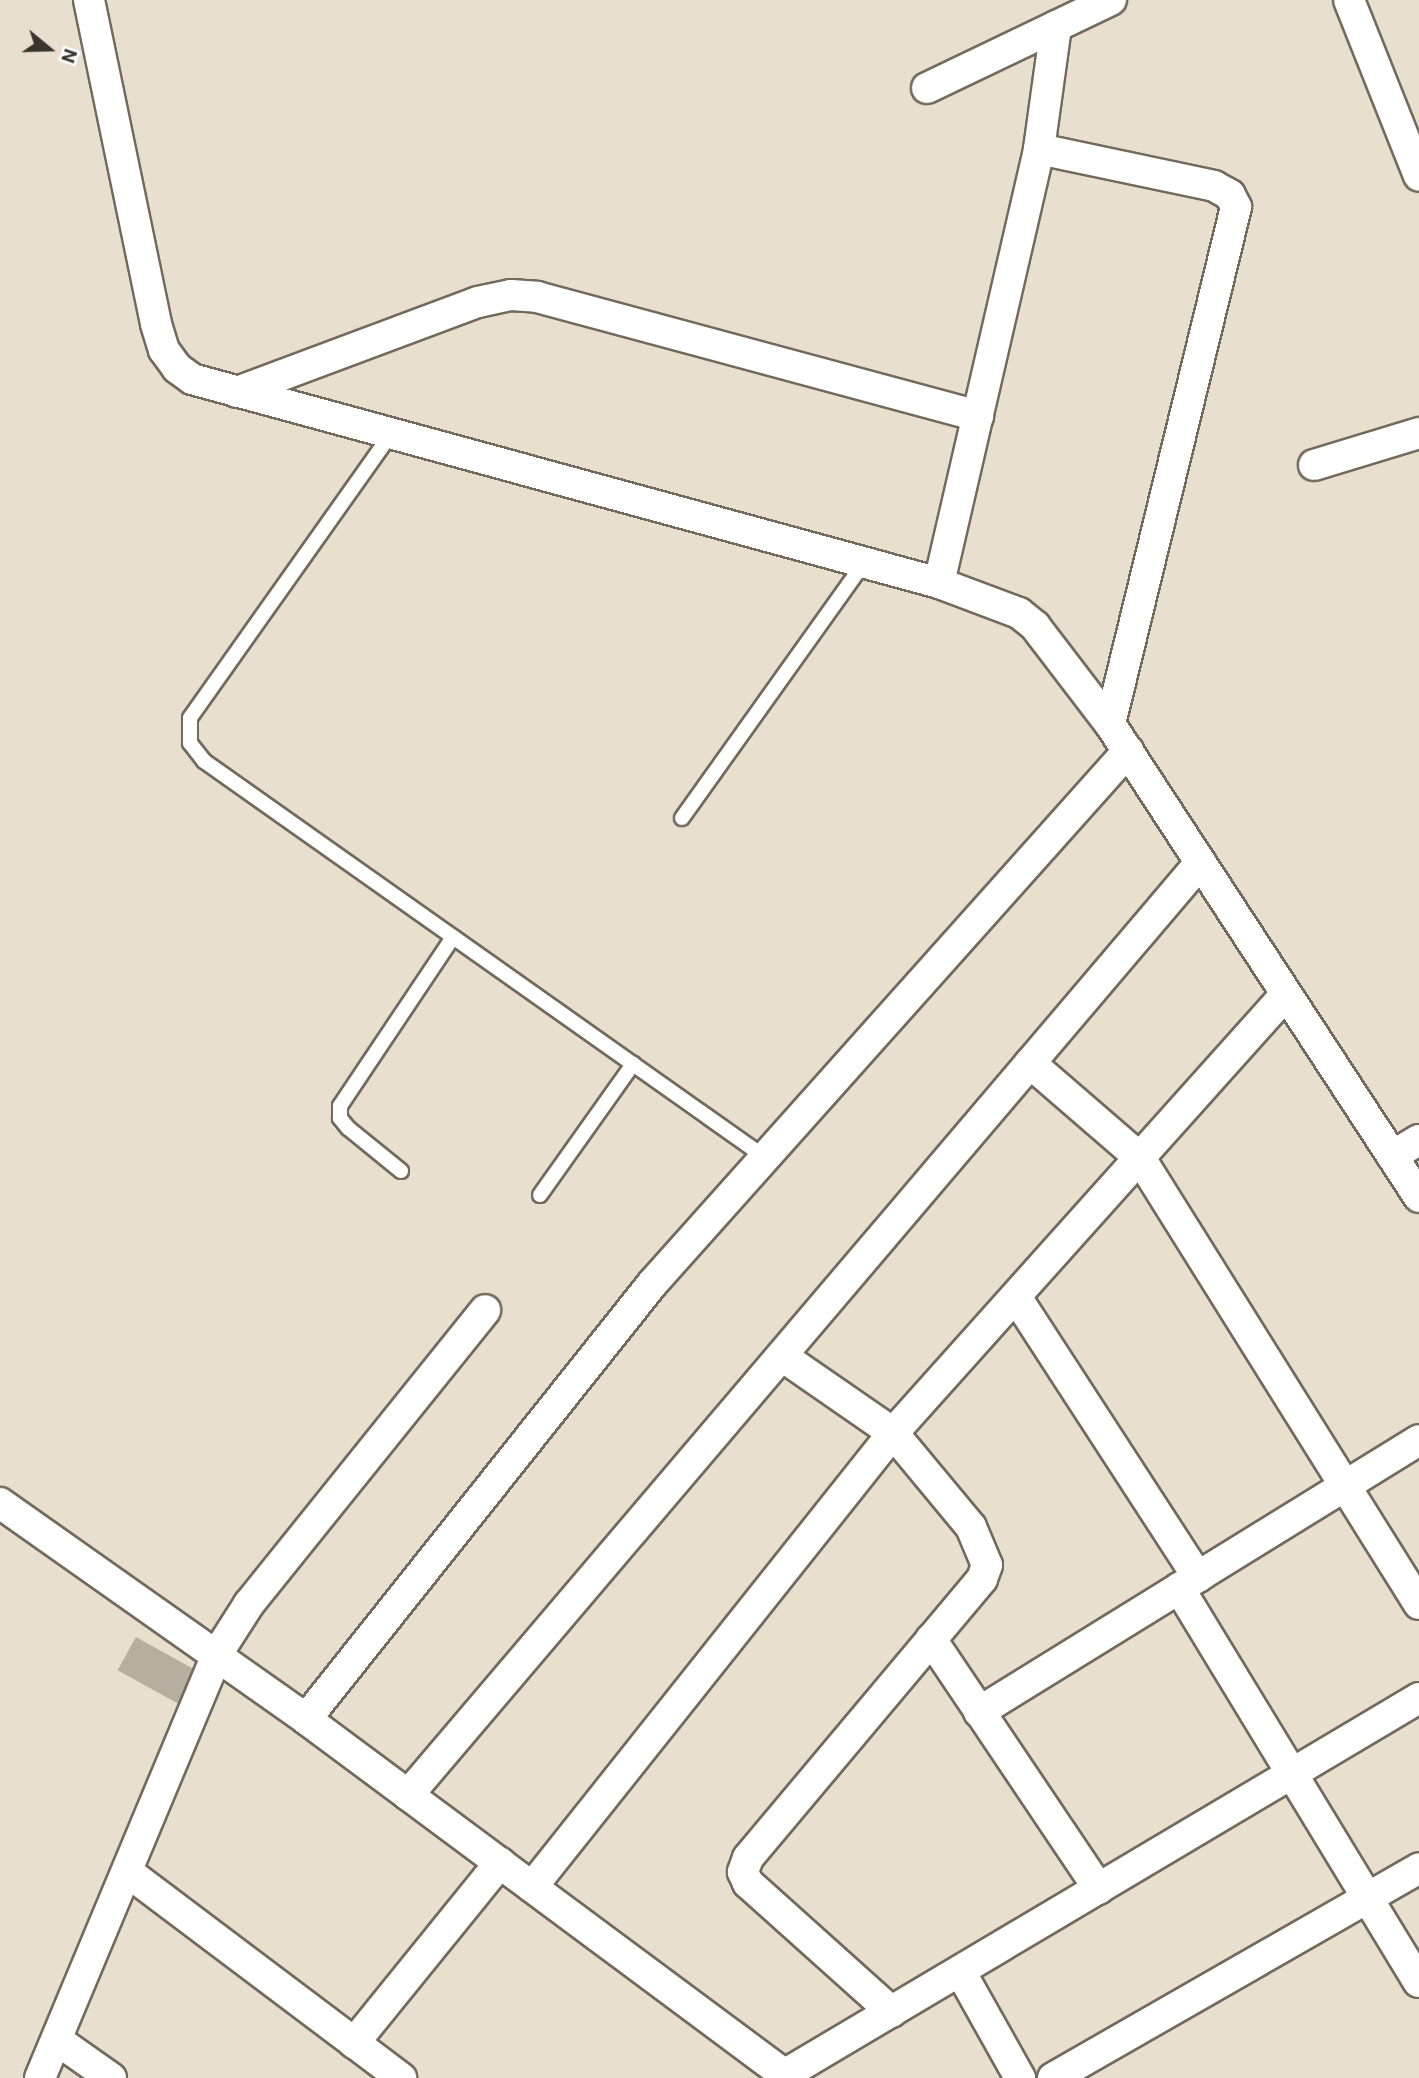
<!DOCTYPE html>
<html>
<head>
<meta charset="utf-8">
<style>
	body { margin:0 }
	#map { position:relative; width:1419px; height:2078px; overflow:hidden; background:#e8dfcf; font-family:Roboto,sans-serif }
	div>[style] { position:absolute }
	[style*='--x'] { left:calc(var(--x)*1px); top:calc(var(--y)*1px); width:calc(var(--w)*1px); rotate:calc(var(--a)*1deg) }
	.building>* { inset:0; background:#b6ae9e; transform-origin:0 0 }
	.roads { filter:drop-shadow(2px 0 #726a5c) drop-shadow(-2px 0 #726a5c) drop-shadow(0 2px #726a5c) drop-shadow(0 -2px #726a5c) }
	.service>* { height:14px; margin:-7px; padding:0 7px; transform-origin:7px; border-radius:7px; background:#fff }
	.minor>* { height:30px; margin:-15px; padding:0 15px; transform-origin:15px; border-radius:15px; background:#fff }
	span { translate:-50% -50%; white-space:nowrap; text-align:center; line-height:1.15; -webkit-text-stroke:5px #fff; paint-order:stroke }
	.north { position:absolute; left:14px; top:14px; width:70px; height:70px; -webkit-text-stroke:5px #fff; paint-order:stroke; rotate:109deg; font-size:19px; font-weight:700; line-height:28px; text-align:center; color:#38352f }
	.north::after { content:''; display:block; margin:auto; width:24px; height:32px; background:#38352f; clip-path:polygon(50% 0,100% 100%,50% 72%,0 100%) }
</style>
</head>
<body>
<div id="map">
	<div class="building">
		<i style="left:136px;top:1637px;width:74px;height:38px;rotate:29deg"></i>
	</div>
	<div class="roads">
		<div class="service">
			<i style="--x:391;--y:434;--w:348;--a:125.3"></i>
			<i style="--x:190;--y:718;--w:25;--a:90"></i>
			<i style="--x:190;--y:743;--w:23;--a:52"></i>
			<i style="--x:204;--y:761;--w:688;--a:35.24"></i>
			<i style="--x:682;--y:818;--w:313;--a:-54.5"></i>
			<i style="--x:401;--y:1171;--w:68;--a:-140.9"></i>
			<i style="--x:348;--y:1128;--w:13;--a:-129"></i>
			<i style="--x:340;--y:1118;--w:12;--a:-90"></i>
			<i style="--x:340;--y:1106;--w:203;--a:-56.2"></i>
			<i style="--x:540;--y:1195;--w:161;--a:-54.6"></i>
		</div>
		<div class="minor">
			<i style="--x:89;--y:0;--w:331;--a:78.3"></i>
			<i style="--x:156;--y:324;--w:27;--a:73"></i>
			<i style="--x:164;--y:350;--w:22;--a:54"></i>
			<i style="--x:177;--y:368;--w:19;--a:36"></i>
			<i style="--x:192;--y:379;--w:774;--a:15.27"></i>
			<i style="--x:939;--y:583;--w:85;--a:20.6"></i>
			<i style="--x:1019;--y:613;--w:21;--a:39"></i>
			<i style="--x:1035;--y:626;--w:123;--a:52.6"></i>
			<i style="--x:1110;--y:724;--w:565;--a:56.84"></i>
			<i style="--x:1349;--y:0;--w:189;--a:68.3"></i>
			<i style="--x:927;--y:88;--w:204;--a:-25.6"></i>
			<i style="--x:1039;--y:149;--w:179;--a:11.9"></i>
			<i style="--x:1214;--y:186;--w:18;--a:29"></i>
			<i style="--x:1230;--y:195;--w:13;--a:63"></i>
			<i style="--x:1236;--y:207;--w:532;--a:103.7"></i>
			<i style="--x:237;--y:392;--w:257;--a:-20.5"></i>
			<i style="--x:478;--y:302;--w:34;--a:-12"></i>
			<i style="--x:511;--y:295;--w:26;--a:4"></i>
			<i style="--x:537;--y:297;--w:457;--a:15.1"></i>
			<i style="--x:1314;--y:465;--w:110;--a:-16.9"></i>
			<i style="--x:939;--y:583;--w:445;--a:-77"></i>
			<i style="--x:1039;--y:149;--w:124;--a:-82.1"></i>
			<i style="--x:1030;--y:1063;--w:145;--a:40.8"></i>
			<i style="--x:1140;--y:1158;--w:526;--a:57.97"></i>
			<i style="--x:1392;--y:1156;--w:31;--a:-31"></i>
			<i style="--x:1016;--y:1297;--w:334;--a:57"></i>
			<i style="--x:782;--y:1356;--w:135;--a:34.7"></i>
			<i style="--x:893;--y:1433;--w:122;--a:50.3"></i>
			<i style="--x:971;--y:1527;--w:41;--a:67.2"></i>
			<i style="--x:987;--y:1565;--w:15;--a:110"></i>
			<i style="--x:982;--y:1579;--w:364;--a:130"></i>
			<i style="--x:748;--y:1858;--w:15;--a:110"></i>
			<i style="--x:743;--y:1872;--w:12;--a:66"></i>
			<i style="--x:748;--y:1883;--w:193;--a:41.9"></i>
			<i style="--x:0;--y:1503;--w:375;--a:35.2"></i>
			<i style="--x:306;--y:1719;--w:597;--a:36.62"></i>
			<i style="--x:1179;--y:1588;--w:461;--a:58.7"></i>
			<i style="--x:931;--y:1639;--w:301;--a:56.1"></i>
			<i style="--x:979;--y:1712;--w:517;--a:-31.72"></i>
			<i style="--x:306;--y:1719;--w:556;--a:-51.5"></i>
			<i style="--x:652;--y:1284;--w:715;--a:-48.23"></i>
			<i style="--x:408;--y:1795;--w:1224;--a:-49.64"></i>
			<i style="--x:129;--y:1873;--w:341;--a:37"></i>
			<i style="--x:532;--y:1887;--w:580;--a:-51.51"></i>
			<i style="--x:893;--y:1433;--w:589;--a:-48.16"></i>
			<i style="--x:960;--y:1971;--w:123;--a:60.7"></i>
			<i style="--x:57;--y:2040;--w:66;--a:35.1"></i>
			<i style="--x:354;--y:2043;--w:232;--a:-51"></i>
			<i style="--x:40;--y:2078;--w:459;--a:-67.3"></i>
			<i style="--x:217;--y:1654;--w:59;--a:-57.4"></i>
			<i style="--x:249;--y:1604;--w:377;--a:-51.2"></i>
			<i style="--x:779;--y:2078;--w:744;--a:-30.7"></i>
			<i style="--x:1053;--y:2078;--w:422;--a:-29.8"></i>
		</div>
	</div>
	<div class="north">N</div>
</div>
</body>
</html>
